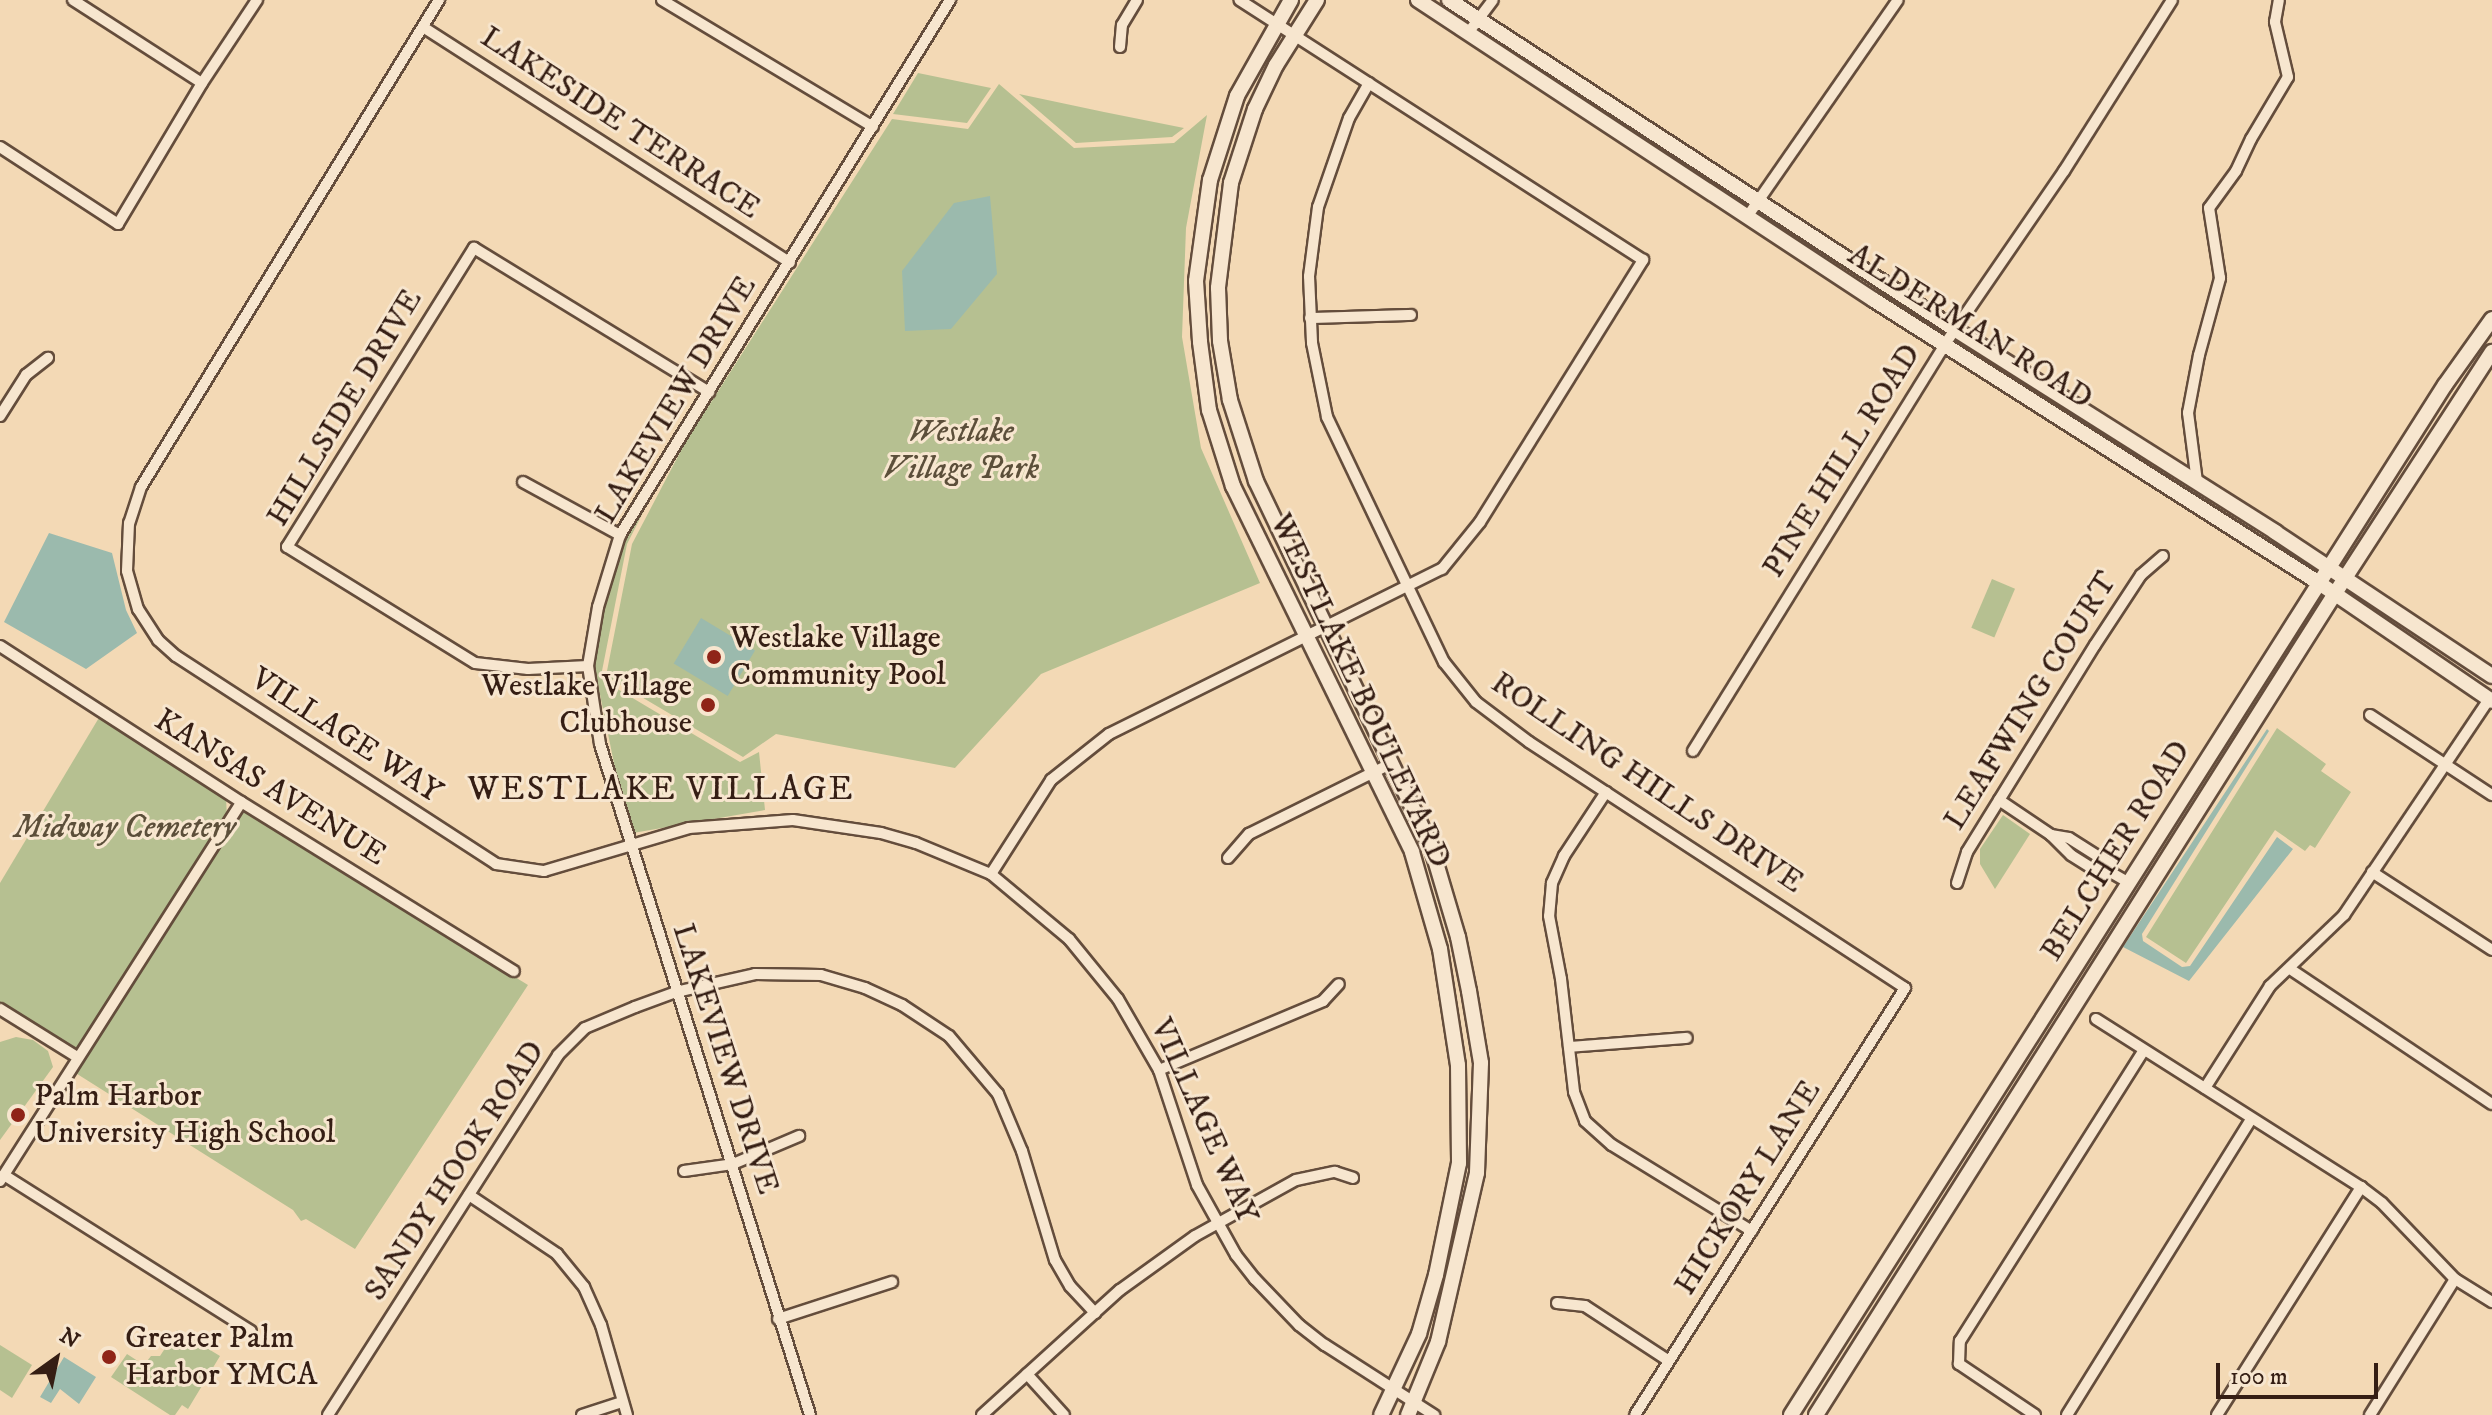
<!DOCTYPE html>
<html>
<head>
<meta charset="utf-8">
<style>
	body { margin:0 }
	#map { position:relative; width:2492px; height:1415px; overflow:hidden; background:#f3d9b5; font-family:"IM FELL DW Pica",serif }
	div>[style] { position:absolute }
	[style*='--x'] { left:calc(var(--x)*1px); top:calc(var(--y)*1px); width:calc(var(--w)*1px); rotate:calc(var(--a)*1deg) }
	.green>* { inset:0; background:#b6c091; transform-origin:0 0 }
	.water>* { inset:0; background:#9bbaad; transform-origin:0 0 }
	.roads { filter:drop-shadow(2px 0 #644d3c) drop-shadow(-2px 0 #644d3c) drop-shadow(0 2px #644d3c) drop-shadow(0 -2px #644d3c) }
	.street>* { height:10px; margin:-5px; padding:0 5px; transform-origin:5px; border-radius:5px; background:#f7e6cf }
	.secondary>* { height:14px; margin:-7px; padding:0 7px; transform-origin:7px; border-radius:7px; background:#f7e6cf }
	.dots>* { width:22px; height:22px; translate:-50% -50%; box-sizing:border-box; border:4px solid #f7e6cf; border-radius:50% }
	span { translate:-50% -50%; white-space:nowrap; text-align:center; line-height:1.15; -webkit-text-stroke:6px #f7e6cf; paint-order:stroke }
	.street-label { font-size:32px; color:#351e14 }
	.park-label { font-size:32px; color:#5c4f3a; font-style:italic }
	.poi-label { font-size:32px; color:#351e14 }
	.left { translate:0 -50%; text-align:left }
	.right { translate:-100% -50%; text-align:right }
	.neighbourhood-label { font-size:34px; color:#351e14; letter-spacing:2px }
	.north { position:absolute; left:16px; top:1319px; width:80px; height:80px; -webkit-text-stroke:6px #f7e6cf; paint-order:stroke; rotate:33deg; font-size:22px; font-weight:700; line-height:32px; text-align:center; color:#351e14 }
	.north::after { content:''; display:block; margin:auto; width:28px; height:36px; background:#351e14; clip-path:polygon(50% 0,100% 100%,50% 72%,0 100%) }
	.scale { position:absolute; left:2216px; top:1363px; width:162px; height:36px; box-sizing:border-box; border:4px solid #351e14; border-top:0; padding-left:10px; font-size:24px; line-height:28px; white-space:nowrap; color:#351e14; -webkit-text-stroke:6px #f7e6cf; paint-order:stroke }
</style>
</head>
<body>
<div id="map">
	<div class="green">
		<i style="clip-path:polygon(918px 73px,991px 88px,967px 123px,893px 114px)"></i>
		<i style="clip-path:polygon(999px 84px,1074px 148px,1174px 143px,1207px 115px,1186px 228px,1182px 337px,1201px 448px,1260px 583px,1041px 674px,955px 768px,776px 734px,743px 757px,606px 676px,632px 544px,685px 443px,892px 119px,968px 129px)"></i>
		<i style="clip-path:polygon(1019px 94px,1104px 112px,1184px 128px,1172px 137px,1076px 143px)"></i>
		<i style="clip-path:polygon(654px 491px,627px 544px,601px 676px,604px 681px,740px 762px,759px 752px,765px 810px,633px 833px,617px 778px,594px 665px,603px 608px,626px 537px)"></i>
		<i style="left:1992px;top:579px;width:25px;height:53px;rotate:23deg"></i>
		<i style="clip-path:polygon(100px 716px,226px 798px,227px 818px,74px 1055px,0 1008px,0 883px)"></i>
		<i style="clip-path:polygon(2277px 728px,2326px 764px,2321px 771px,2351px 792px,2315px 848px,2310px 845px,2305px 851px,2275px 830px,2186px 963px,2146px 937px)"></i>
		<i style="clip-path:polygon(242px 810px,528px 985px,355px 1249px,306px 1219px,301px 1221px,293px 1210px,74px 1072px)"></i>
		<i style="clip-path:polygon(2003px 815px,2030px 834px,1995px 889px,1980px 864px,1980px 849px)"></i>
		<i style="clip-path:polygon(16px 1037px,33px 1040px,48px 1051px,53px 1067px,0 1140px,0 1042px)"></i>
		<i style="clip-path:polygon(177px 1330px,220px 1356px,188px 1409px,182px 1405px,175px 1415px,170px 1415px,111px 1377px,127px 1354px,144px 1365px,151px 1356px,160px 1356px)"></i>
		<i style="clip-path:polygon(0 1345px,32px 1365px,12px 1398px,0 1390px)"></i>
	</div>
	<div class="water">
		<i style="clip-path:polygon(990px 196px,997px 274px,951px 329px,905px 331px,902px 271px,954px 203px)"></i>
		<i style="clip-path:polygon(49px 533px,112px 553px,126px 610px,137px 633px,86px 669px,4px 622px)"></i>
		<i style="left:701px;top:618px;width:63px;height:53px;rotate:31deg"></i>
		<i style="clip-path:polygon(2267px 729px,2269px 731px,2142px 934px,2143px 941px,2182px 967px,2190px 966px,2277px 837px,2293px 849px,2189px 981px,2123px 947px)"></i>
		<i style="clip-path:polygon(64px 1357px,96px 1377px,79px 1404px,60px 1389px,51px 1403px,40px 1397px)"></i>
	</div>
	<div class="roads">
		<div class="street">
			<i style="--x:73;--y:0;--w:153;--a:32.8"></i>
			<i style="--x:439;--y:0;--w:571;--a:121.46"></i>
			<i style="--x:141;--y:487;--w:38;--a:108"></i>
			<i style="--x:129;--y:523;--w:48;--a:92.4"></i>
			<i style="--x:127;--y:571;--w:40;--a:74"></i>
			<i style="--x:138;--y:609;--w:37;--a:57"></i>
			<i style="--x:158;--y:640;--w:24;--a:42"></i>
			<i style="--x:176;--y:656;--w:382;--a:33"></i>
			<i style="--x:496;--y:864;--w:49;--a:8.3"></i>
			<i style="--x:544;--y:871;--w:151;--a:-16.5"></i>
			<i style="--x:689;--y:828;--w:104;--a:-4.4"></i>
			<i style="--x:793;--y:820;--w:89;--a:8.4"></i>
			<i style="--x:881;--y:833;--w:36;--a:16"></i>
			<i style="--x:916;--y:843;--w:81;--a:22.5"></i>
			<i style="--x:991;--y:874;--w:102;--a:39.8"></i>
			<i style="--x:1069;--y:939;--w:77;--a:50.8"></i>
			<i style="--x:1118;--y:999;--w:82;--a:60"></i>
			<i style="--x:1159;--y:1070;--w:121;--a:71.7"></i>
			<i style="--x:1197;--y:1185;--w:80;--a:60.9"></i>
			<i style="--x:1236;--y:1255;--w:31;--a:52"></i>
			<i style="--x:1255;--y:1279;--w:64;--a:46.3"></i>
			<i style="--x:1299;--y:1325;--w:33;--a:38"></i>
			<i style="--x:1325;--y:1345;--w:130;--a:32.7"></i>
			<i style="--x:662;--y:0;--w:246;--a:31"></i>
			<i style="--x:423;--y:27;--w:436;--a:32.7"></i>
			<i style="--x:1468;--y:33;--w:41;--a:-52.9"></i>
			<i style="--x:1120;--y:47;--w:22;--a:-85"></i>
			<i style="--x:1122;--y:25;--w:29;--a:-59"></i>
			<i style="--x:1369;--y:83;--w:40;--a:119.7"></i>
			<i style="--x:1349;--y:118;--w:94;--a:109.2"></i>
			<i style="--x:1318;--y:207;--w:70;--a:97.4"></i>
			<i style="--x:1309;--y:276;--w:67;--a:87.4"></i>
			<i style="--x:1312;--y:343;--w:76;--a:78.5"></i>
			<i style="--x:1327;--y:417;--w:272;--a:64.5"></i>
			<i style="--x:1444;--y:662;--w:51;--a:51.3"></i>
			<i style="--x:1476;--y:702;--w:66;--a:37"></i>
			<i style="--x:1529;--y:742;--w:449;--a:33.2"></i>
			<i style="--x:1905;--y:988;--w:505;--a:122.31"></i>
			<i style="--x:0;--y:147;--w:141;--a:33.1"></i>
			<i style="--x:118;--y:224;--w:164;--a:-59.2"></i>
			<i style="--x:202;--y:83;--w:100;--a:-56.5"></i>
			<i style="--x:1747;--y:217;--w:264;--a:-55.2"></i>
			<i style="--x:1310;--y:318;--w:101;--a:-1.7"></i>
			<i style="--x:0;--y:416;--w:49;--a:-57.6"></i>
			<i style="--x:26;--y:375;--w:28;--a:-38"></i>
			<i style="--x:523;--y:482;--w:111;--a:28.7"></i>
			<i style="--x:2197;--y:482;--w:70;--a:-97.4"></i>
			<i style="--x:2188;--y:413;--w:59;--a:-79.3"></i>
			<i style="--x:2199;--y:355;--w:80;--a:-74.7"></i>
			<i style="--x:2220;--y:278;--w:71;--a:-98.9"></i>
			<i style="--x:2209;--y:208;--w:46;--a:-53.9"></i>
			<i style="--x:2236;--y:171;--w:35;--a:-65"></i>
			<i style="--x:2251;--y:139;--w:72;--a:-59.2"></i>
			<i style="--x:2288;--y:77;--w:57;--a:-103.3"></i>
			<i style="--x:2275;--y:22;--w:22;--a:-80"></i>
			<i style="--x:0;--y:646;--w:287;--a:32.9"></i>
			<i style="--x:241;--y:802;--w:321;--a:31.8"></i>
			<i style="--x:588;--y:666;--w:60;--a:177.1"></i>
			<i style="--x:528;--y:669;--w:53;--a:-173.5"></i>
			<i style="--x:475;--y:663;--w:221;--a:-148.3"></i>
			<i style="--x:287;--y:547;--w:353;--a:-58"></i>
			<i style="--x:474;--y:248;--w:276;--a:31.5"></i>
			<i style="--x:2370;--y:715;--w:146;--a:33.3"></i>
			<i style="--x:1693;--y:751;--w:479;--a:-58.2"></i>
			<i style="--x:1945;--y:344;--w:210;--a:-55.5"></i>
			<i style="--x:2064;--y:171;--w:202;--a:-57.7"></i>
			<i style="--x:1606;--y:792;--w:77;--a:123.3"></i>
			<i style="--x:1564;--y:856;--w:30;--a:114"></i>
			<i style="--x:1552;--y:883;--w:33;--a:95"></i>
			<i style="--x:1549;--y:916;--w:64;--a:79.2"></i>
			<i style="--x:1561;--y:979;--w:114;--a:83.4"></i>
			<i style="--x:1574;--y:1092;--w:31;--a:69"></i>
			<i style="--x:1585;--y:1121;--w:36;--a:42"></i>
			<i style="--x:1612;--y:1145;--w:164;--a:31.6"></i>
			<i style="--x:1999;--y:800;--w:63;--a:33.9"></i>
			<i style="--x:2051;--y:835;--w:28;--a:45"></i>
			<i style="--x:2071;--y:855;--w:38;--a:32"></i>
			<i style="--x:2103;--y:875;--w:9;--a:-13"></i>
			<i style="--x:2112;--y:873;--w:20;--a:30"></i>
			<i style="--x:2051;--y:835;--w:18;--a:9"></i>
			<i style="--x:2069;--y:838;--w:49;--a:32.4"></i>
			<i style="--x:2110;--y:864;--w:9;--a:77"></i>
			<i style="--x:1228;--y:858;--w:32;--a:-49"></i>
			<i style="--x:1249;--y:834;--w:157;--a:-26.4"></i>
			<i style="--x:2372;--y:872;--w:143;--a:33"></i>
			<i style="--x:991;--y:874;--w:112;--a:-57.4"></i>
			<i style="--x:1051;--y:780;--w:74;--a:-38.4"></i>
			<i style="--x:1109;--y:734;--w:372;--a:-26.4"></i>
			<i style="--x:1442;--y:569;--w:60;--a:-51"></i>
			<i style="--x:1480;--y:522;--w:309;--a:-58.1"></i>
			<i style="--x:1643;--y:260;--w:480;--a:-147.2"></i>
			<i style="--x:1957;--y:883;--w:33;--a:-72"></i>
			<i style="--x:1967;--y:852;--w:243;--a:-58.3"></i>
			<i style="--x:2095;--y:645;--w:84;--a:-56.7"></i>
			<i style="--x:2141;--y:575;--w:29;--a:-41"></i>
			<i style="--x:2290;--y:969;--w:243;--a:33.8"></i>
			<i style="--x:0;--y:1009;--w:91;--a:31.9"></i>
			<i style="--x:2096;--y:1019;--w:314;--a:32.4"></i>
			<i style="--x:2361;--y:1187;--w:26;--a:37"></i>
			<i style="--x:2382;--y:1203;--w:105;--a:46.2"></i>
			<i style="--x:2455;--y:1279;--w:44;--a:31.9"></i>
			<i style="--x:1569;--y:1047;--w:118;--a:-4.4"></i>
			<i style="--x:1159;--y:1070;--w:178;--a:-22.8"></i>
			<i style="--x:1323;--y:1001;--w:23;--a:-47"></i>
			<i style="--x:2205;--y:1088;--w:121;--a:-57.5"></i>
			<i style="--x:2270;--y:986;--w:103;--a:-43.8"></i>
			<i style="--x:2344;--y:915;--w:260;--a:-56.1"></i>
			<i style="--x:684;--y:1171;--w:49;--a:-8.1"></i>
			<i style="--x:733;--y:1164;--w:72;--a:-23"></i>
			<i style="--x:4;--y:1175;--w:292;--a:32.3"></i>
			<i style="--x:0;--y:1181;--w:449;--a:-57.5"></i>
			<i style="--x:469;--y:1195;--w:106;--a:33.8"></i>
			<i style="--x:557;--y:1254;--w:43;--a:50.7"></i>
			<i style="--x:584;--y:1287;--w:42;--a:65.9"></i>
			<i style="--x:601;--y:1325;--w:94;--a:73.9"></i>
			<i style="--x:1557;--y:1303;--w:28;--a:6"></i>
			<i style="--x:1585;--y:1306;--w:100;--a:33.2"></i>
			<i style="--x:778;--y:1319;--w:120;--a:-18"></i>
			<i style="--x:1027;--y:1374;--w:55;--a:47.9"></i>
			<i style="--x:328;--y:1415;--w:427;--a:-57.4"></i>
			<i style="--x:558;--y:1055;--w:38;--a:-45"></i>
			<i style="--x:585;--y:1028;--w:54;--a:-22.8"></i>
			<i style="--x:635;--y:1007;--w:44;--a:-20.1"></i>
			<i style="--x:676;--y:992;--w:81;--a:-12.8"></i>
			<i style="--x:755;--y:974;--w:66;--a:0.9"></i>
			<i style="--x:821;--y:975;--w:46;--a:16.5"></i>
			<i style="--x:865;--y:988;--w:41;--a:24.7"></i>
			<i style="--x:902;--y:1005;--w:56;--a:33.4"></i>
			<i style="--x:949;--y:1036;--w:76;--a:49.8"></i>
			<i style="--x:998;--y:1094;--w:62;--a:67.2"></i>
			<i style="--x:1022;--y:1151;--w:114;--a:73.2"></i>
			<i style="--x:1055;--y:1260;--w:30;--a:60"></i>
			<i style="--x:1070;--y:1286;--w:37;--a:47"></i>
			<i style="--x:582;--y:1415;--w:42;--a:-18"></i>
			<i style="--x:810;--y:1415;--w:703;--a:-107.38"></i>
			<i style="--x:600;--y:744;--w:79;--a:-98.7"></i>
			<i style="--x:588;--y:666;--w:60;--a:-80.4"></i>
			<i style="--x:598;--y:607;--w:75;--a:-73"></i>
			<i style="--x:620;--y:535;--w:629;--a:-58.33"></i>
			<i style="--x:982;--y:1415;--w:186;--a:-42.2"></i>
			<i style="--x:1120;--y:1290;--w:92;--a:-35.8"></i>
			<i style="--x:1195;--y:1236;--w:115;--a:-29"></i>
			<i style="--x:1296;--y:1180;--w:40;--a:-12"></i>
			<i style="--x:1335;--y:1172;--w:19;--a:18"></i>
			<i style="--x:2035;--y:1415;--w:92;--a:-146.1"></i>
			<i style="--x:1959;--y:1364;--w:23;--a:-88"></i>
			<i style="--x:1960;--y:1341;--w:344;--a:-57.7"></i>
			<i style="--x:2067;--y:1415;--w:349;--a:-58.1"></i>
			<i style="--x:2217;--y:1415;--w:270;--a:-57.7"></i>
			<i style="--x:2370;--y:1415;--w:160;--a:-58"></i>
		</div>
		<div class="secondary">
			<i style="--x:1291;--y:0;--w:110;--a:119.4"></i>
			<i style="--x:1237;--y:96;--w:88;--a:107.8"></i>
			<i style="--x:1210;--y:180;--w:102;--a:97.9"></i>
			<i style="--x:1196;--y:281;--w:61;--a:86.2"></i>
			<i style="--x:1200;--y:342;--w:69;--a:82.5"></i>
			<i style="--x:1209;--y:410;--w:80;--a:72.5"></i>
			<i style="--x:1233;--y:486;--w:407;--a:63.9"></i>
			<i style="--x:1412;--y:852;--w:101;--a:73.9"></i>
			<i style="--x:1440;--y:949;--w:117;--a:81.2"></i>
			<i style="--x:1458;--y:1065;--w:98;--a:89.4"></i>
			<i style="--x:1459;--y:1163;--w:114;--a:101.6"></i>
			<i style="--x:1436;--y:1275;--w:61;--a:106.1"></i>
			<i style="--x:1419;--y:1334;--w:89;--a:115.1"></i>
			<i style="--x:1317;--y:0;--w:77;--a:122.2"></i>
			<i style="--x:1276;--y:65;--w:49;--a:115.5"></i>
			<i style="--x:1255;--y:109;--w:78;--a:108"></i>
			<i style="--x:1231;--y:183;--w:106;--a:97.1"></i>
			<i style="--x:1218;--y:288;--w:53;--a:87.8"></i>
			<i style="--x:1220;--y:341;--w:60;--a:80.4"></i>
			<i style="--x:1230;--y:400;--w:85;--a:72.2"></i>
			<i style="--x:1256;--y:481;--w:405;--a:64.4"></i>
			<i style="--x:1431;--y:846;--w:95;--a:73.5"></i>
			<i style="--x:1458;--y:937;--w:55;--a:78.5"></i>
			<i style="--x:1469;--y:991;--w:73;--a:80.5"></i>
			<i style="--x:1481;--y:1063;--w:110;--a:92.1"></i>
			<i style="--x:1477;--y:1173;--w:173;--a:103"></i>
			<i style="--x:1438;--y:1342;--w:79;--a:112.3"></i>
			<i style="--x:1418;--y:0;--w:546;--a:33.34"></i>
			<i style="--x:1874;--y:300;--w:527;--a:32.45"></i>
			<i style="--x:2319;--y:583;--w:209;--a:34.3"></i>
			<i style="--x:1449;--y:0;--w:605;--a:33.06"></i>
			<i style="--x:1956;--y:330;--w:378;--a:32.3"></i>
			<i style="--x:2275;--y:532;--w:260;--a:33.6"></i>
			<i style="--x:1791;--y:1415;--w:1220;--a:-57.59"></i>
			<i style="--x:2445;--y:385;--w:81;--a:-54.5"></i>
			<i style="--x:1816;--y:1415;--w:970;--a:-57.72"></i>
			<i style="--x:2334;--y:595;--w:290;--a:-57"></i>
		</div>
	</div>
	<div class="dots">
		<i style="left:714px;top:657px;background:#8f2418"></i>
		<i style="left:708px;top:705px;background:#8f2418"></i>
		<i style="left:18px;top:1115px;background:#8f2418"></i>
		<i style="left:109px;top:1357px;background:#8f2418"></i>
	</div>
	<div class="street-label">
		<span style="left:620px;top:123px;rotate:33deg">LAKESIDE TERRACE</span>
		<span style="left:1970px;top:327px;rotate:32deg">ALDERMAN ROAD</span>
		<span style="left:676px;top:400px;rotate:-59deg">LAKEVIEW DRIVE</span>
		<span style="left:345px;top:408px;rotate:-59deg">HILLSIDE DRIVE</span>
		<span style="left:1842px;top:461px;rotate:-58deg">PINE HILL ROAD</span>
		<span style="left:1360px;top:691px;rotate:65deg">WESTLAKE BOULEVARD</span>
		<span style="left:2031px;top:701px;rotate:-58deg">LEAFWING COURT</span>
		<span style="left:346px;top:736px;rotate:33deg">VILLAGE WAY</span>
		<span style="left:1647px;top:783px;rotate:34deg">ROLLING HILLS DRIVE</span>
		<span style="left:270px;top:788px;rotate:32deg">KANSAS AVENUE</span>
		<span style="left:2116px;top:851px;rotate:-58deg">BELCHER ROAD</span>
		<span style="left:725px;top:1059px;rotate:72deg">LAKEVIEW DRIVE</span>
		<span style="left:1204px;top:1121px;rotate:66deg">VILLAGE WAY</span>
		<span style="left:455px;top:1171px;rotate:-57deg">SANDY HOOK ROAD</span>
		<span style="left:1748px;top:1188px;rotate:-58deg">HICKORY LANE</span>
	</div>
	<div class="park-label">
		<span style="left:961px;top:451px">Westlake<br>Village Park</span>
		<span style="left:125px;top:828px">Midway Cemetery</span>
	</div>
	<div class="poi-label">
		<span class="left" style="left:730px;top:657px">Westlake Village<br>Community Pool</span>
		<span class="right" style="left:692px;top:705px">Westlake Village<br>Clubhouse</span>
		<span class="left" style="left:34px;top:1115px">Palm Harbor<br>University High School</span>
		<span class="left" style="left:125px;top:1357px">Greater Palm<br>Harbor YMCA</span>
	</div>
	<div class="neighbourhood-label">
		<span style="left:661px;top:790px">WESTLAKE VILLAGE</span>
	</div>
	<div class="north">N</div>
	<div class="scale">100 m</div>
</div>
</body>
</html>
